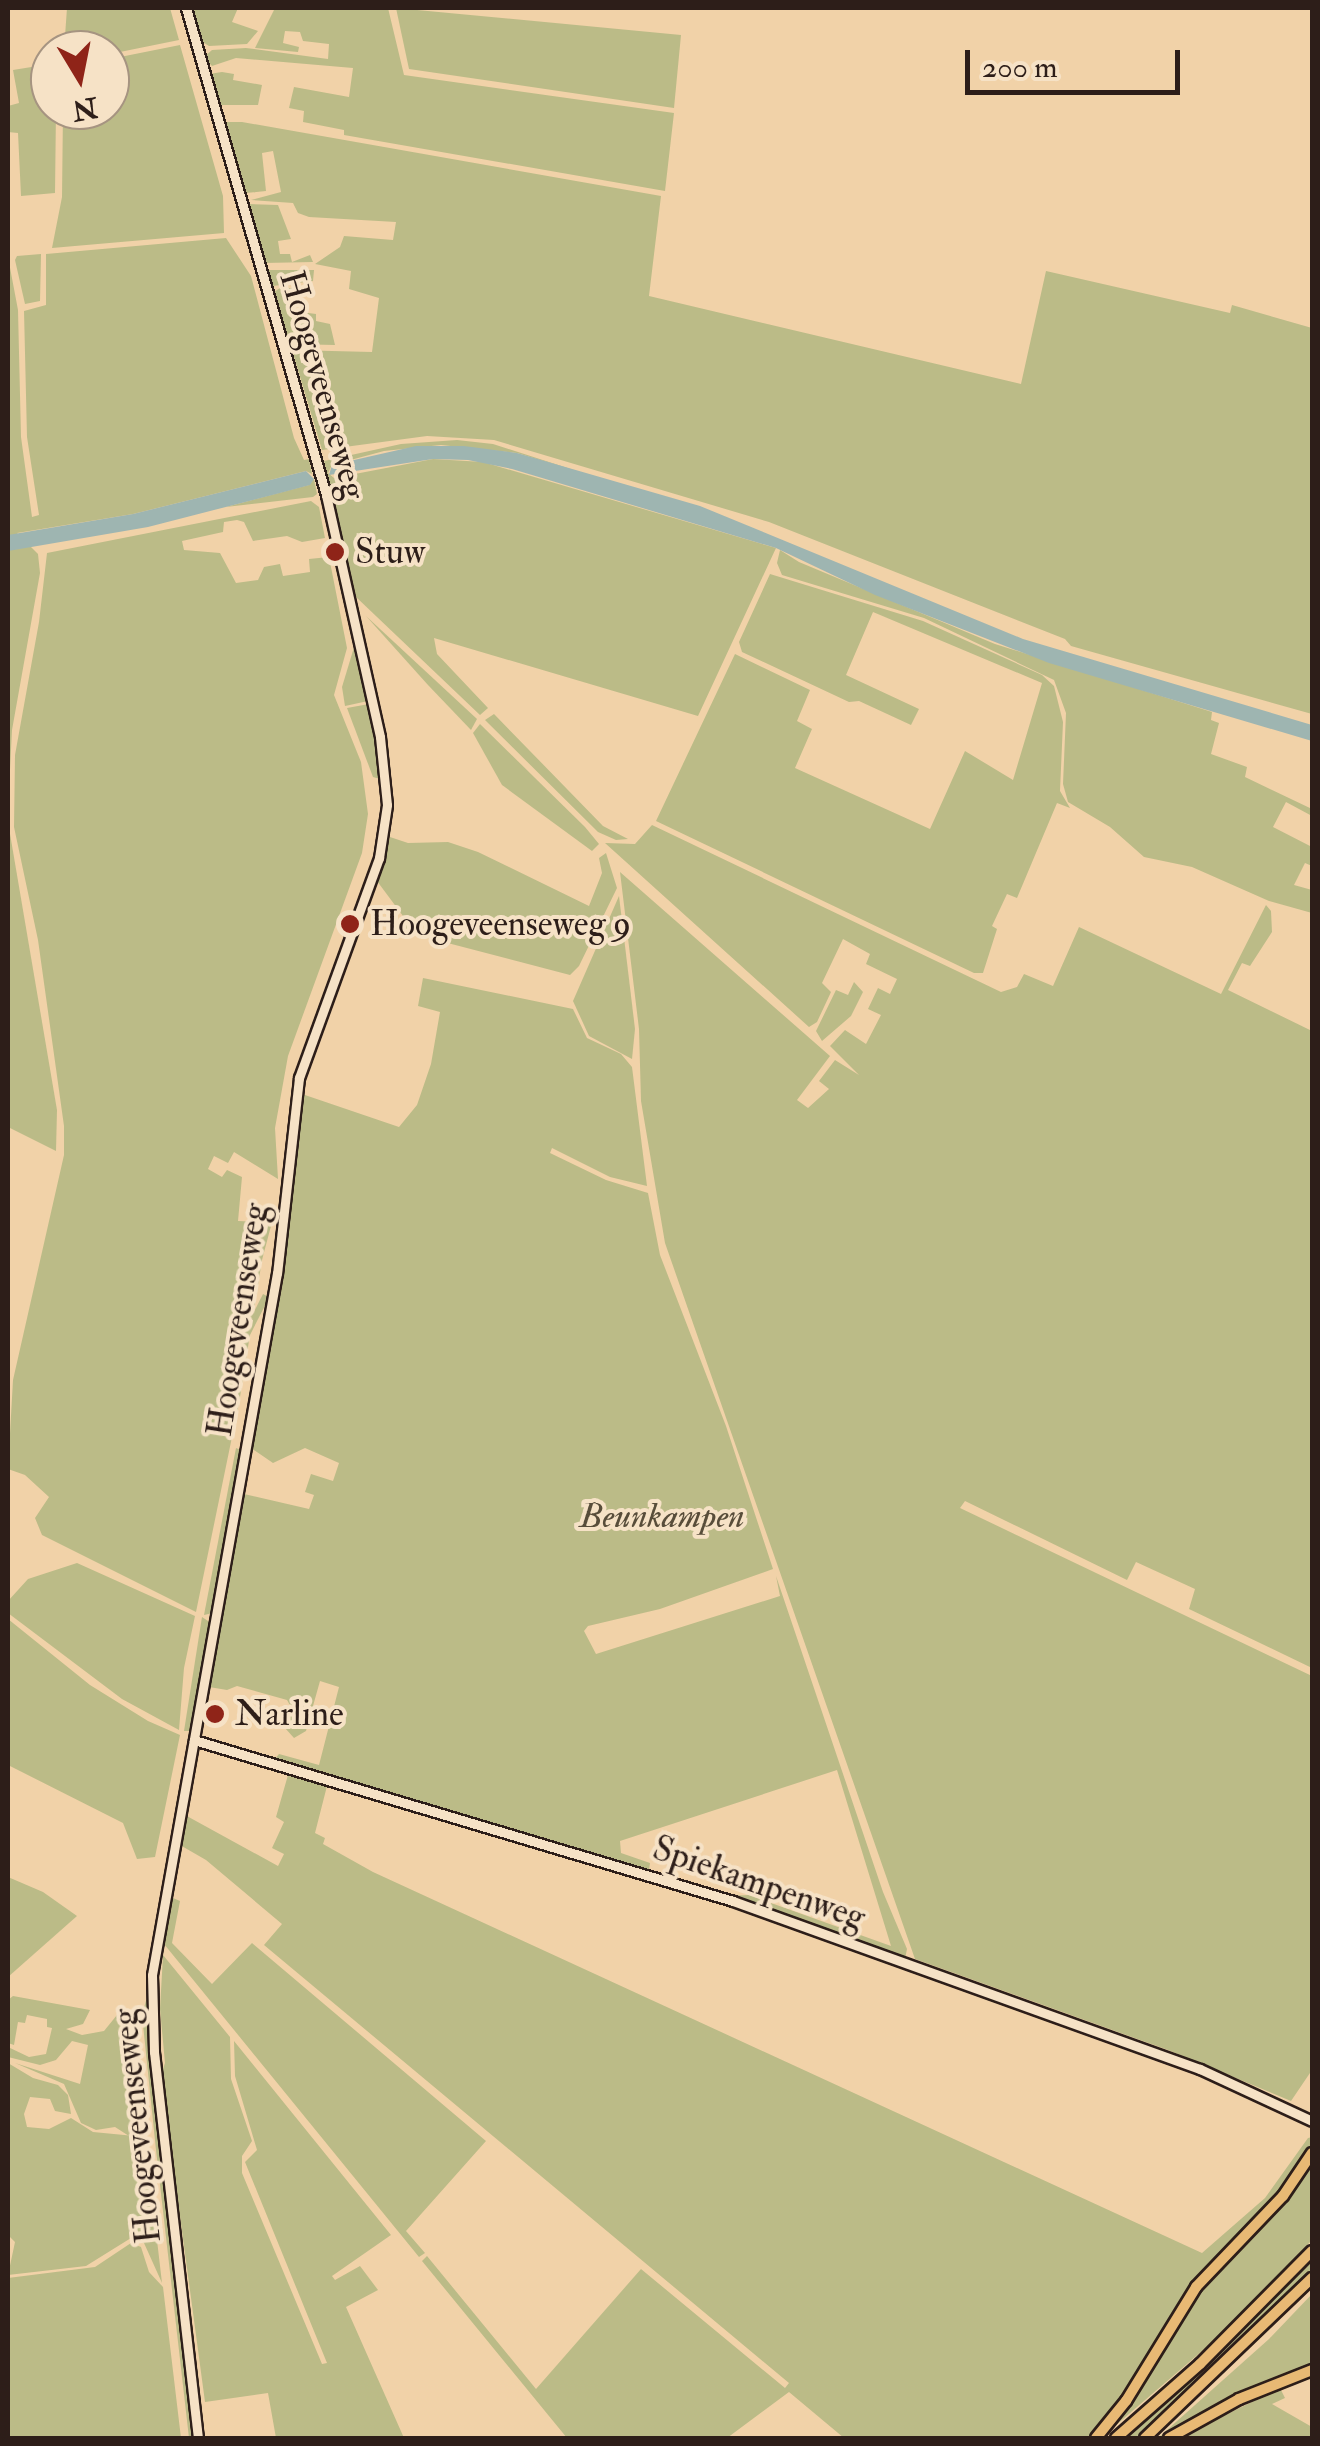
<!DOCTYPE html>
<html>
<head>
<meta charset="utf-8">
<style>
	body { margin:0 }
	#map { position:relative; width:1320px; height:2446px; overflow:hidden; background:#f1d2a8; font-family:"IM FELL Double Pica",serif }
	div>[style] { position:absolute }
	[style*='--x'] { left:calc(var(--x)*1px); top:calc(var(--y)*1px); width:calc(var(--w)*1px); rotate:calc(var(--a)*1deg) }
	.green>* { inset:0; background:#bbbb87; transform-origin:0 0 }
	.water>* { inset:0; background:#9eb5b1 }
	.roads { filter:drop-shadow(2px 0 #2d1e19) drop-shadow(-2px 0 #2d1e19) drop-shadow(0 2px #2d1e19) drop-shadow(0 -2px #2d1e19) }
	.secondary>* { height:9px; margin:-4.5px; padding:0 4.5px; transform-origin:4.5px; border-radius:4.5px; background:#f6e2c6 }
	.highway>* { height:10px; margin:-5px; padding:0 5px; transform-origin:5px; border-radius:5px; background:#e8b974 }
	.dots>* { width:28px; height:28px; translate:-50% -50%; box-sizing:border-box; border:5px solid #f6e2c6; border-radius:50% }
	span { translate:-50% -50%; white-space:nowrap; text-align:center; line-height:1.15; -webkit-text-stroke:8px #f6e2c6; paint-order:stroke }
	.street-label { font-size:35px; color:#2d1e19 }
	.poi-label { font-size:35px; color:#2d1e19 }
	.left { translate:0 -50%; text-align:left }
	.park-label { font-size:35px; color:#584d3a; font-style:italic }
	.frame { position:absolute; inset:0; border:10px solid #2d1e19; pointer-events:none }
	.north { position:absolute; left:30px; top:30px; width:100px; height:100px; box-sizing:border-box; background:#f6e2c6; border:2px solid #a69481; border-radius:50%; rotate:170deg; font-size:28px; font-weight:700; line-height:40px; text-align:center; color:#2d1e19 }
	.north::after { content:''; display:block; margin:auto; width:35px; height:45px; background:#8f2418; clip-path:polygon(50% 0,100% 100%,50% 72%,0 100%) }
	.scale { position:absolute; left:965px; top:50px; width:215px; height:45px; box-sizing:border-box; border:5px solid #2d1e19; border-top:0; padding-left:12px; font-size:30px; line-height:35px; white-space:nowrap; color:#2d1e19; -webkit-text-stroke:8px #f6e2c6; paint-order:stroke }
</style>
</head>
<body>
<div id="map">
	<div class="green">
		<i style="clip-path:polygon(67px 8px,170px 8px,179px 40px,110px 54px,110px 50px,64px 50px)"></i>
		<i style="clip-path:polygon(191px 8px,238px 8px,232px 22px,258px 31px,247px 44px,209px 46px,201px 41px)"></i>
		<i style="clip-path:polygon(275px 8px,388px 8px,404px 75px,674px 113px,665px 191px,344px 135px,344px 130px,303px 122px,304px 111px,289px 108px,294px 87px,349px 97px,353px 68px,236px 58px,212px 66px,204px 57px,212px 50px,246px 48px,328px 59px,329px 44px,303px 41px,300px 32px,285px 31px,283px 43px,299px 47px,298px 52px,255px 48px)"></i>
		<i style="clip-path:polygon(396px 8px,681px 35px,674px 108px,409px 69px)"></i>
		<i style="clip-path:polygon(180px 45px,223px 196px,224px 233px,52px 248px,62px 197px,63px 110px,110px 110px,110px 59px)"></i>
		<i style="clip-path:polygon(50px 64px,50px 110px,56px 110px,55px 193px,21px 196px,18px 133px,8px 132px,8px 106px,19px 103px,13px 70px)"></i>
		<i style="clip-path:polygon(222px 72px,234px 74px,233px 80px,262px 85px,258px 105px,220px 105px,209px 74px)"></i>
		<i style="clip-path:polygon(224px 122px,242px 122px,661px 196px,649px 296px,1021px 384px,1046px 271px,1230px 313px,1232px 305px,1312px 328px,1312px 714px,1071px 646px,1065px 639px,769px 522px,494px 440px,427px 436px,322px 450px,292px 350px,372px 352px,379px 298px,349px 289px,351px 271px,315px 264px,340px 247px,344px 236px,393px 240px,396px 222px,309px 217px,298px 213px,293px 203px,251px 200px,281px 192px,273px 151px,262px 153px,266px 191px,246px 193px)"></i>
		<i style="clip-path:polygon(247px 204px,278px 205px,291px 239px,278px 241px,280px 254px,290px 254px,292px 262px,310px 255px,313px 262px,264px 263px)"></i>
		<i style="clip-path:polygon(226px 238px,251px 276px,294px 438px,304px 460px,309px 459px,312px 474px,306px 471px,133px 514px,17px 533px,38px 554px,40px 573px,12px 730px,8px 810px,8px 257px,18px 310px,21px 437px,32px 517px,39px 515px,27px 437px,24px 311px,46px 305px,46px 254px)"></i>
		<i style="clip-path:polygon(41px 254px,40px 301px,25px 304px,15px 260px,17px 256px)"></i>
		<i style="clip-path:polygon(266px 270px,314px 270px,313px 281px,273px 286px)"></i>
		<i style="clip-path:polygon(280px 288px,296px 288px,293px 311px,316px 314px,316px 321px,330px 324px,335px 345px,290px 344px,274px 292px)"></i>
		<i style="clip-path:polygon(457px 440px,493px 444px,586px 474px,517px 453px,441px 445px,384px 451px,332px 465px,328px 473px,334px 478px,433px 459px,483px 462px,776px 548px,698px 716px,434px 638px,437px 654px,488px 708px,480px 715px,356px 597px,324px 461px,401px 444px)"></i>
		<i style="clip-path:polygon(314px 479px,317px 494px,313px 497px,226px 507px,309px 485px)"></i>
		<i style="clip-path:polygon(311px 501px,319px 507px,325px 538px,302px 542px,287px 536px,253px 541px,244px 522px,237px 520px,224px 522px,223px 532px,182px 541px,184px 550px,220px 553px,236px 583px,258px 580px,264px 567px,280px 564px,283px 576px,310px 572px,309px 559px,329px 557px,347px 648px,334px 695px,361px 762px,368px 814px,362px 853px,288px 1056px,275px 1128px,278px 1179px,234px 1152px,228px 1163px,214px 1156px,208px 1169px,222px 1177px,227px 1170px,242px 1177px,238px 1221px,264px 1222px,269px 1206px,276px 1207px,262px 1260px,239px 1403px,196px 1612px,42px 1535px,35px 1518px,49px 1497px,25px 1475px,8px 1469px,13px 1380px,64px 1155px,64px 1126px,38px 940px,14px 827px,15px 755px,39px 622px,47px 553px)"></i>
		<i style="clip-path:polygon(780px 550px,799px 562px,995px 644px,1212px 712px,1211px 720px,1219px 723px,1211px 754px,1247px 767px,1245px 777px,1312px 809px,1312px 816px,1286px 802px,1273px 827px,1312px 847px,1312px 866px,1305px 863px,1294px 885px,1312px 890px,1312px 913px,1269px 901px,1192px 867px,1144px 857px,1110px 827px,1068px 802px,1063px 784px,1066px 713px,1054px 680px,924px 618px,782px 575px,777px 563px)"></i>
		<i style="clip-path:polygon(770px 574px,923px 621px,1042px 675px,1054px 686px,1063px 722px,1060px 791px,1070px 808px,1057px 803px,1017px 898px,1007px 894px,992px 926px,997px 929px,983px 973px,974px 973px,656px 821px,735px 654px,810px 690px,797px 721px,812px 729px,795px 768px,930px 829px,965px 751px,1013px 780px,1042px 683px,873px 612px,846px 675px,919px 709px,911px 725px,859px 701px,849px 702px,742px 652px,739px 642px)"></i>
		<i style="clip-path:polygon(366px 616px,477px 719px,471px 730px,428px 685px)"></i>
		<i style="clip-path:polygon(355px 644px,368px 701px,345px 706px,342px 687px)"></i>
		<i style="clip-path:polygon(369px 704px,382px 778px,380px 779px,373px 777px,347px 708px)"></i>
		<i style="clip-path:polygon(494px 714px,603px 826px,628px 839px,616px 840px,598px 832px,485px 720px)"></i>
		<i style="clip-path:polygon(480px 724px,585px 827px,599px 844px,592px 851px,502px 785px,473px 733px)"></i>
		<i style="clip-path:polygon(8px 822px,57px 1110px,56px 1151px,8px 1127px)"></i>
		<i style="clip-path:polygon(652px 825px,1001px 992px,1017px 987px,1024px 974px,1053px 986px,1079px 927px,1221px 994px,1266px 905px,1271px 911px,1272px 932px,1250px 966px,1242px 963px,1228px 990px,1312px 1031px,1312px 1668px,1189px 1609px,1195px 1589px,1136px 1562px,1127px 1580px,965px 1501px,960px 1508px,1312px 1676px,1312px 2070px,1291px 2101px,1168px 2050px,915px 1959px,665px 1243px,641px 1101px,639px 1029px,620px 872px,830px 1056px,797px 1100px,808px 1108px,829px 1089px,819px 1081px,835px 1060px,859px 1075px,830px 1046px,845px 1030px,866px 1044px,881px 1015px,868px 1009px,878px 988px,890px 994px,897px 979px,866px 964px,870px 954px,843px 939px,822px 983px,831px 992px,817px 1022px,809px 1027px,605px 843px,635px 844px)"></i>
		<i style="clip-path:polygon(390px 837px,408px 843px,448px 842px,478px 852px,589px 906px,602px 873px,599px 858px,606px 853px,617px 888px,579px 966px,570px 975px,440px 941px,444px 925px,418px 917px,414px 930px,401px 928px,403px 916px,377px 881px)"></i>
		<i style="clip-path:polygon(619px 896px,635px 1029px,632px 1059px,589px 1036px,573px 1001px)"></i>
		<i style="clip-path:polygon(423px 978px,573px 1009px,587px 1038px,621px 1054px,632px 1067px,647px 1186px,610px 1177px,552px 1148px,550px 1153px,606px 1180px,648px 1193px,660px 1255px,726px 1426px,773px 1569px,660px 1609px,588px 1626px,584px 1631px,596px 1654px,780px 1596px,776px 1576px,883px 1892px,907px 1949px,905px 1959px,727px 1896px,749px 1895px,891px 1946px,837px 1770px,620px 1841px,621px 1853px,650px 1863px,649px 1870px,273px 1761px,279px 1754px,319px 1765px,339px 1687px,320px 1681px,306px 1731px,294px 1738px,285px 1728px,291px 1707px,287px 1700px,237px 1686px,227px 1690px,209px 1687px,244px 1494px,309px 1509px,314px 1495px,305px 1492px,311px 1474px,333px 1481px,339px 1463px,305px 1448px,273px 1463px,251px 1448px,285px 1250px,302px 1094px,399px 1127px,417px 1105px,431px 1064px,440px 1012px,418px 1006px)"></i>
		<i style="clip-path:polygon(854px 982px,863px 992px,851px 1016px,822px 1041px,816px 1031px,836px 990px,848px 995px)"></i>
		<i style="left:263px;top:1294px;width:7px;height:132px;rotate:27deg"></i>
		<i style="clip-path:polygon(236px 1448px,243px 1451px,213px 1613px,204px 1615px)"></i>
		<i style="clip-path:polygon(77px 1563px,195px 1616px,184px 1668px,179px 1730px,122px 1699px,8px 1613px,8px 1601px,28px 1579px)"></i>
		<i style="clip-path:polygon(202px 1617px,211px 1623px,192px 1731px,184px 1731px)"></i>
		<i style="clip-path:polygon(8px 1619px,90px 1685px,148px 1721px,180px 1735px,155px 1857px,137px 1859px,123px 1823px,8px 1765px)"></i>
		<i style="clip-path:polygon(288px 1775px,327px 1786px,315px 1833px,325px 1838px,323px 1844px,373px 1872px,1202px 2253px,1265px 2198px,1308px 2138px,1312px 2137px,1312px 2144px,1284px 2188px,1183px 2295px,1116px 2405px,1089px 2438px,844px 2438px,789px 2392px,727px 2438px,567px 2438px,422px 2261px,427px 2256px,536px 2389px,641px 2269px,785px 2388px,789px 2383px,264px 1945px,282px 1924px,206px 1860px,180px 1845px,185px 1815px,278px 1866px,284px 1854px,272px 1848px,284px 1822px,276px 1817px)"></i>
		<i style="clip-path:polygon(8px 1877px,43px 1892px,77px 1916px,8px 1977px)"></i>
		<i style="clip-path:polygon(173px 1898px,180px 1901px,172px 1943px,212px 1984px,252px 1943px,486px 2141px,406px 2231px,425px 2253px,419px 2257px,164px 1944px)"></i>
		<i style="clip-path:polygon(163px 1955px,230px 2037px,231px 2079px,252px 2141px,242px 2156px,242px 2173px,322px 2364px,327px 2363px,245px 2162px,257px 2150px,235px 2076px,234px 2041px,391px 2235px,332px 2276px,335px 2280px,360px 2266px,378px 2290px,346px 2307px,404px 2438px,276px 2438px,268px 2393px,205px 2402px,161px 2075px,165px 2063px,160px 2009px)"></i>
		<i style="clip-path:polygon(13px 1996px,90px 2010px,83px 2024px,66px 2029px,82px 2035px,104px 2031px,117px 2015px,136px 2016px,144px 2133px,129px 2136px,115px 2127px,96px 2130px,81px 2123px,64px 2084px,15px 2063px,80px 2084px,88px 2045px,72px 2041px,56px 2060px,40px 2065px,8px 2057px,8px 2047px,29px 2057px,46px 2054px,52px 2028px,47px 2027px,47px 2019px,27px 2015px,25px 2023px,18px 2022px,14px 2045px,8px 2043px,8px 2000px)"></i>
		<i style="clip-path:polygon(147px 1997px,161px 2141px,196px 2438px,189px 2438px,156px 2150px,142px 2015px)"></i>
		<i style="clip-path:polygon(8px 2063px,33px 2078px,58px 2085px,68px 2095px,71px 2114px,55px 2111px,50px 2099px,30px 2097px,24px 2114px,27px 2127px,49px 2129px,71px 2118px,93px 2132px,145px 2137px,162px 2283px,144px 2243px,131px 2238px,86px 2266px,8px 2275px,15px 2242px,8px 2235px)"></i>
		<i style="clip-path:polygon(1312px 2160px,1312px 2240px,1223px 2333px,1101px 2438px,1209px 2276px,1275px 2212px)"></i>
		<i style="clip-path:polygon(131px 2243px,141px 2247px,149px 2272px,163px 2287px,181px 2438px,8px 2438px,8px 2278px,95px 2267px)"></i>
		<i style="clip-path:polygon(1312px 2258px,1312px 2270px,1205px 2377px,1136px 2438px,1123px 2438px,1204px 2367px)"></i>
		<i style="clip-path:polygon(1312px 2294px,1312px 2367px,1158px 2438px,1269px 2339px)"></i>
		<i style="clip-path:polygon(1280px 2388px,1285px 2398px,1272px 2404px,1312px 2427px,1312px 2438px,1179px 2438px)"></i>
	</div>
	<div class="water">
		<i style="clip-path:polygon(416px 446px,464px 446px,517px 453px,700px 506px,1023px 639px,1312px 725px,1312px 741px,1049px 663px,875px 595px,776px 548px,512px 469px,468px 460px,433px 459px,329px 475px,332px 465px)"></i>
		<i style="clip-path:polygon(306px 471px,314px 479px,310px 485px,280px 493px,148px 527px,8px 551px,8px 535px,133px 514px)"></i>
	</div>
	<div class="roads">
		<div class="secondary">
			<i style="--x:186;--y:8;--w:507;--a:73.96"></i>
			<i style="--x:326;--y:495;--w:248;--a:77.4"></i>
			<i style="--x:380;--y:737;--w:68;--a:84.1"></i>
			<i style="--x:387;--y:805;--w:54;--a:98.6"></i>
			<i style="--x:379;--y:858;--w:234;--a:110"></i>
			<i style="--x:299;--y:1078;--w:196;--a:96.4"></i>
			<i style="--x:277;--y:1273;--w:713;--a:100.1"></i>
			<i style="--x:152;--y:1975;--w:77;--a:88.5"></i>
			<i style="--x:154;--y:2052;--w:388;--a:83.5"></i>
			<i style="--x:194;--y:1740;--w:563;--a:16.63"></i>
			<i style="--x:733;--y:1901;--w:496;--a:19.8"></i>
			<i style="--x:1200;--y:2069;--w:123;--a:24.9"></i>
		</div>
		<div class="highway">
			<i style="--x:1096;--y:2438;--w:48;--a:-51"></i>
			<i style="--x:1126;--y:2401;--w:134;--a:-58.4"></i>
			<i style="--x:1196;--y:2287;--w:126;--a:-46.3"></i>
			<i style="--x:1283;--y:2196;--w:52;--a:-56"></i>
			<i style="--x:1116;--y:2438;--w:112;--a:-41.4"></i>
			<i style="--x:1200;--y:2364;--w:159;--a:-45.3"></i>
			<i style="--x:1145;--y:2438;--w:231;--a:-43.8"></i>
			<i style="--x:1169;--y:2438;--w:80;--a:-29.1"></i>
			<i style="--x:1239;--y:2399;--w:79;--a:-21.7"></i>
		</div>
	</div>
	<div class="dots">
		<i style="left:335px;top:552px;background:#8f2418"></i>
		<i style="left:350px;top:924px;background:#8f2418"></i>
		<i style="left:215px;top:1714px;background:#8f2418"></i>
	</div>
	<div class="street-label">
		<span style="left:323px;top:385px;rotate:74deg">Hoogeveenseweg</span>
		<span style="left:238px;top:1320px;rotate:-81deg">Hoogeveenseweg</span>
		<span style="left:759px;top:1883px;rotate:19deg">Spiekampenweg</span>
		<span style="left:137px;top:2126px;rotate:-96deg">Hoogeveenseweg</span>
	</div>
	<div class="poi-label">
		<span class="left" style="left:355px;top:552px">Stuw</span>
		<span class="left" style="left:370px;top:924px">Hoogeveenseweg 9</span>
		<span class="left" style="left:235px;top:1714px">Narline</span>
	</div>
	<div class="park-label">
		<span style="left:662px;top:1516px">Beunkampen</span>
	</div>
	<div class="frame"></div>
	<div class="north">N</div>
	<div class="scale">200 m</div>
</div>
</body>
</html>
